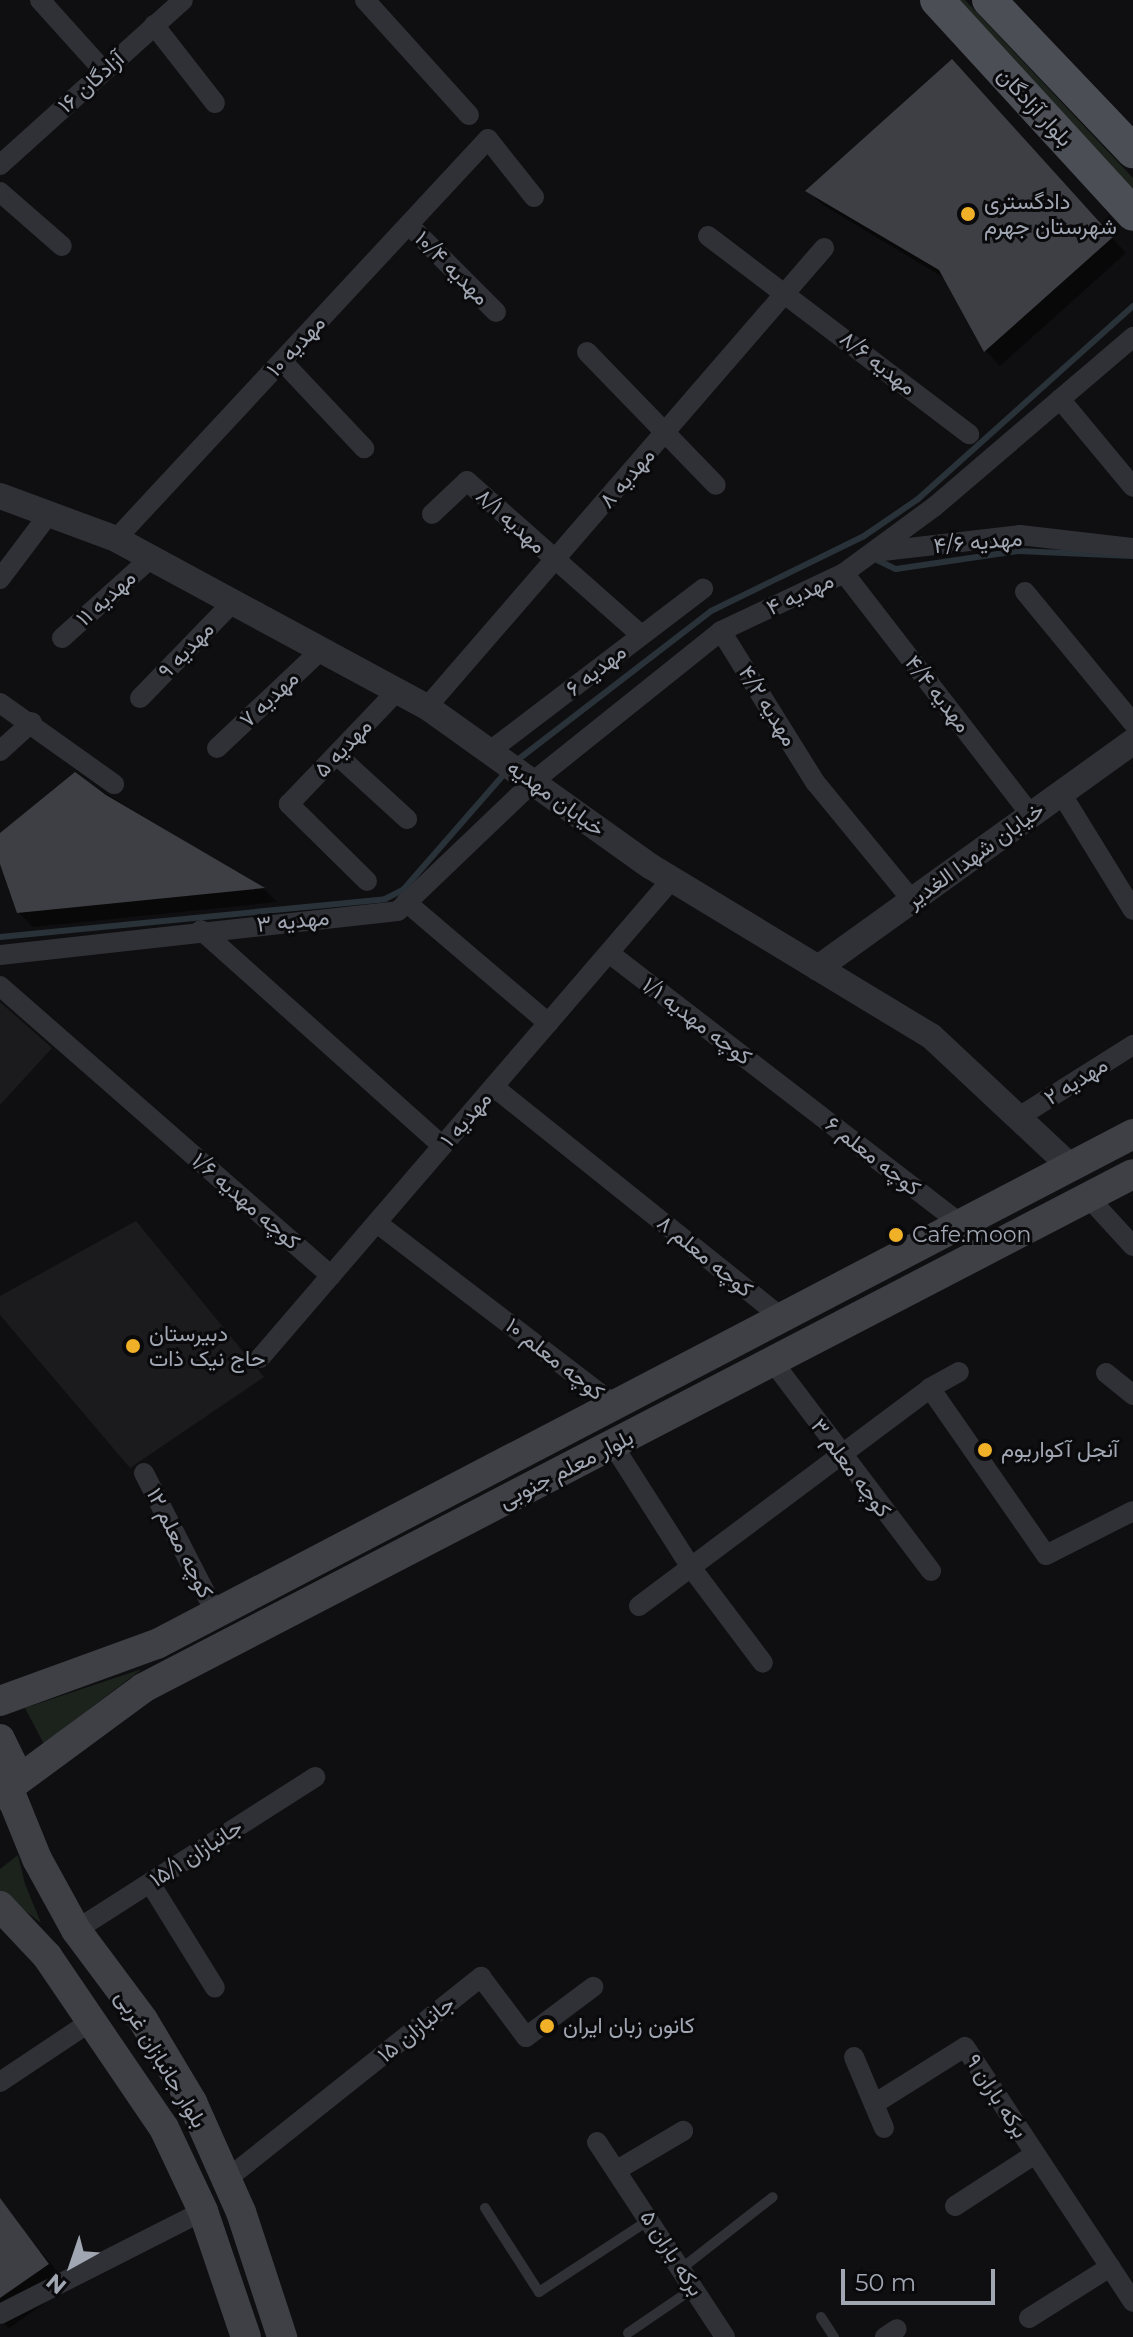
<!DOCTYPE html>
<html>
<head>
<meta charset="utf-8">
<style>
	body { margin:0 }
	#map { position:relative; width:1133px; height:2337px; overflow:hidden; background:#0f0f11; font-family:Montserrat,Vazirmatn,sans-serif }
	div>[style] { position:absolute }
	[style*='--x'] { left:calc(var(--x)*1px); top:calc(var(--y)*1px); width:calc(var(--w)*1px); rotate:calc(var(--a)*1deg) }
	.built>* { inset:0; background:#1b1b1e }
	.green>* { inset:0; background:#1c231d }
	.shadow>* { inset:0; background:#0007 }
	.stream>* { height:6px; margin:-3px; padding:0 3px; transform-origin:3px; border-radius:3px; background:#293239 }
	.building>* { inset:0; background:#3e3f44 }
	.service>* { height:10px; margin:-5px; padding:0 5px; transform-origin:5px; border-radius:5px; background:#303136 }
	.minor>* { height:20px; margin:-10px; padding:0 10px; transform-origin:10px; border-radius:10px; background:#303136 }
	.tertiary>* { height:26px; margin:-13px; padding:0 13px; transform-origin:13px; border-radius:13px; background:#303136 }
	.secondary>* { height:30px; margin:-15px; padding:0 15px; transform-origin:15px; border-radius:15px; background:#3e4046 }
	.primary>* { height:34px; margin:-17px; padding:0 17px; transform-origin:17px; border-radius:17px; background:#4c4e55 }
	.dots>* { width:22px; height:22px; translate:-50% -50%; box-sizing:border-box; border:4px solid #0a0a0c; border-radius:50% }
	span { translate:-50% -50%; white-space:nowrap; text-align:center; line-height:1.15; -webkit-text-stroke:6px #0a0a0c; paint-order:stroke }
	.street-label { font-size:22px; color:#a0a6b2 }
	.poi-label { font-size:22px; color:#a0a6b2 }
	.left { translate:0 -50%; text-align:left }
	.north { position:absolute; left:32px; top:2225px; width:80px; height:80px; -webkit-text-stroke:6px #0a0a0c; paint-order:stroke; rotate:220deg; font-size:22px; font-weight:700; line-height:32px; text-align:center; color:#a0a6b2 }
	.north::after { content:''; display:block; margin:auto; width:28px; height:36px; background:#a0a6b2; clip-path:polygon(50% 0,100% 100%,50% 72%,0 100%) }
	.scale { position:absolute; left:841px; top:2269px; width:154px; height:36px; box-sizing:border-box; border:4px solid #a0a6b2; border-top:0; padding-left:10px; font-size:24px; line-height:28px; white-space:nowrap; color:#a0a6b2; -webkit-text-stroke:6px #0a0a0c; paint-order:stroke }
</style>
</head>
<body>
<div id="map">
	<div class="built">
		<i style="clip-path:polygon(0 1002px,52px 1048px,0 1105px)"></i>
		<i style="clip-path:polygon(136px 1221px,264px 1377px,130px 1468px,0 1315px,0 1296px)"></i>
	</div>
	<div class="green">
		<i style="clip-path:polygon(951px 0,965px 0,1133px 178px,1133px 202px)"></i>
		<i style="clip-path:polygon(142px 1669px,72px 1722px,45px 1746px,25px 1708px)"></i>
		<i style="clip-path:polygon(18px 1855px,25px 1884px,41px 1923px,0 1891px,0 1869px)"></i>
	</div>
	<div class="shadow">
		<i style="clip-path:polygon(967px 77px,1126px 253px,1000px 366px,986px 351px,946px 279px,823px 205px,808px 191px)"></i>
		<i style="clip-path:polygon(75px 775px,264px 889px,277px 902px,33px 927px,18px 912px,0 858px,0 835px)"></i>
		<i style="clip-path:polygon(9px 2213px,69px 2286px,9px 2328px,0 2320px,0 2219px)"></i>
	</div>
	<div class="stream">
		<i style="--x:873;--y:558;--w:25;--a:26"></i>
		<i style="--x:896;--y:569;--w:123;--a:-8.4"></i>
		<i style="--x:1018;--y:551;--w:115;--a:2.5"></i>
		<i style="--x:515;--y:762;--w:247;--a:-37.6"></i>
		<i style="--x:711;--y:611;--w:170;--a:-26.1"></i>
		<i style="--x:864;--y:536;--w:65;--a:-34.4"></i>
		<i style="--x:918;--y:499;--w:289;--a:-41.9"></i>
		<i style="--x:0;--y:937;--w:387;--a:-5.6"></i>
		<i style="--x:385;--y:899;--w:20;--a:-27"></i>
		<i style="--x:403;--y:890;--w:155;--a:-48.9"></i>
	</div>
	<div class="building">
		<i style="clip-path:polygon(952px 59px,1113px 237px,984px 352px,939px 270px,805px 191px)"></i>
		<i style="clip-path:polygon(75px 772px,106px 795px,265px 888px,17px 913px,0 864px,0 833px)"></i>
		<i style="clip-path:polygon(0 2198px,49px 2264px,0 2298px)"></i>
	</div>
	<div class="service">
		<i style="--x:485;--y:2208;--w:100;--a:57.3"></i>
		<i style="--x:539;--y:2292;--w:131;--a:-33.2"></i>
		<i style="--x:682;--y:2268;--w:115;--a:-38"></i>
		<i style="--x:821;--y:2317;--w:24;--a:57"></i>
		<i style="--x:628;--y:2333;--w:80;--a:-34.3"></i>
	</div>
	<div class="minor">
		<i style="--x:40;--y:0;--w:94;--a:48"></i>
		<i style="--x:365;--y:0;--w:155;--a:47.9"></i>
		<i style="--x:154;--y:25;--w:99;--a:52"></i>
		<i style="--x:0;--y:165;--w:246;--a:-42"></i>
		<i style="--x:0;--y:192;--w:82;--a:41.1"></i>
		<i style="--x:409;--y:225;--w:123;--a:45"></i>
		<i style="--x:708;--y:236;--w:328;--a:37.2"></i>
		<i style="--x:587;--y:352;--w:185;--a:45.9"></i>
		<i style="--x:282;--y:361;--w:120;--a:46.7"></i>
		<i style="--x:1060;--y:399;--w:114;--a:50.3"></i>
		<i style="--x:432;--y:514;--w:48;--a:-43.3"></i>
		<i style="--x:467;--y:481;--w:232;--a:41.5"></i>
		<i style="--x:116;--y:539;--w:546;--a:-47.08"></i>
		<i style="--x:488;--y:139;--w:74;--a:51.6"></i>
		<i style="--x:874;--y:552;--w:147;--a:-6.6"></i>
		<i style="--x:1020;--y:535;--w:114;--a:6.6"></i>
		<i style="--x:844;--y:573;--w:306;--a:52.3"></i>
		<i style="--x:0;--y:579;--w:81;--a:-53"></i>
		<i style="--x:1025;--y:592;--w:170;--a:50.5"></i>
		<i style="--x:721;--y:631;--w:178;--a:58.1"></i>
		<i style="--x:815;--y:782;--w:153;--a:50.6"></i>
		<i style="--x:62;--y:638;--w:120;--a:-42"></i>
		<i style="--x:140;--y:698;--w:132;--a:-45.9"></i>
		<i style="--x:0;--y:703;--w:140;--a:35.4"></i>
		<i style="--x:427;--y:707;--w:607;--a:-49.14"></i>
		<i style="--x:217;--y:748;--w:143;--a:-43.3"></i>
		<i style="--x:0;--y:751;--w:43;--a:-42.2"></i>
		<i style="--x:490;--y:751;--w:268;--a:-37.3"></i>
		<i style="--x:337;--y:755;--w:95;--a:42.4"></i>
		<i style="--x:1061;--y:793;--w:137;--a:58.4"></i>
		<i style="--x:367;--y:881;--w:110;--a:-135.4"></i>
		<i style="--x:289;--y:804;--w:156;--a:-46.3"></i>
		<i style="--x:406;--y:902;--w:187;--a:40.4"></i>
		<i style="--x:201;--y:930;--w:324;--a:41.8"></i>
		<i style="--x:609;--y:953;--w:444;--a:37.6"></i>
		<i style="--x:0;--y:955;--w:400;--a:-6.3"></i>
		<i style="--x:398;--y:911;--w:190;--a:-43.7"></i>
		<i style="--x:535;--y:780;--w:238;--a:-38.7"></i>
		<i style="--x:721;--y:631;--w:136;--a:-25.2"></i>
		<i style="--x:844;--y:573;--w:112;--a:-36.3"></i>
		<i style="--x:934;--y:507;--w:262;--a:-40.5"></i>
		<i style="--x:0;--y:986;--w:440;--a:41.2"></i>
		<i style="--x:494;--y:1087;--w:369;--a:38.7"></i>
		<i style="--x:1019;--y:1117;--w:135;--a:-32.3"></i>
		<i style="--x:1089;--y:1198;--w:65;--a:47.5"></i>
		<i style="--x:377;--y:1223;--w:300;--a:37.4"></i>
		<i style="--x:260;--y:1358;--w:632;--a:-49.3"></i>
		<i style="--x:773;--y:1362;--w:262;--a:52.9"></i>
		<i style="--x:1106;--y:1373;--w:35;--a:39"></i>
		<i style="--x:930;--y:1388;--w:33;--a:-29"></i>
		<i style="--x:613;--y:1445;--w:143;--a:57.5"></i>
		<i style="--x:690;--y:1566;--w:121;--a:53"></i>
		<i style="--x:144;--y:1473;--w:158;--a:62.9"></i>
		<i style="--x:639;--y:1606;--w:364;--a:-36.8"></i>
		<i style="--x:930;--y:1388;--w:203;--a:55.2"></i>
		<i style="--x:1046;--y:1555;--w:97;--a:-26.8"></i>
		<i style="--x:150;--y:1883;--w:123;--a:58.2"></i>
		<i style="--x:76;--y:1930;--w:284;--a:-32.6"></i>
		<i style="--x:854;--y:2057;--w:77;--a:67.1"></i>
		<i style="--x:0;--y:2082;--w:112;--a:-33.7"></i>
		<i style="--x:874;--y:2104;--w:107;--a:-32.1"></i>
		<i style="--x:965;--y:2047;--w:305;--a:56.6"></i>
		<i style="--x:597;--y:2142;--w:233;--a:56.7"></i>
		<i style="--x:617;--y:2170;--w:77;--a:-30.6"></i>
		<i style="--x:227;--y:2179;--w:325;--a:-38.5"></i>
		<i style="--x:481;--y:1977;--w:75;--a:53.1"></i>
		<i style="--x:526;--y:2037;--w:84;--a:-36.7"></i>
		<i style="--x:955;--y:2206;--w:95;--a:-33"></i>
		<i style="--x:0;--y:2314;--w:228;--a:-26.9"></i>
		<i style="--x:1029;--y:2318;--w:96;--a:-32.2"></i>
		<i style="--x:885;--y:2337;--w:14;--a:-34"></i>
	</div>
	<div class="tertiary">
		<i style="--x:0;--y:496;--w:124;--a:20.3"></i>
		<i style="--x:116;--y:539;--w:353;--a:28.4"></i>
		<i style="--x:427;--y:707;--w:274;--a:35.5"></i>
		<i style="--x:650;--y:866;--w:328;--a:31.2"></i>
		<i style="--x:931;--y:1036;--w:192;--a:43.1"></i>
		<i style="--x:818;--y:968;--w:388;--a:-35.7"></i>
	</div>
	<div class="secondary">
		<i style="--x:0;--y:1701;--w:167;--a:-20"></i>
		<i style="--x:157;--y:1644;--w:1101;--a:-27.59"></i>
		<i style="--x:0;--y:1739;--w:25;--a:64"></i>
		<i style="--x:11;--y:1762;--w:36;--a:92"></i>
		<i style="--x:13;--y:1784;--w:162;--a:-36.4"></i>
		<i style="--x:143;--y:1688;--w:1115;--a:-27.44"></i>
		<i style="--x:11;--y:1795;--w:69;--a:67.9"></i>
		<i style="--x:37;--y:1859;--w:81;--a:61.2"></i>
		<i style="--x:76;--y:1930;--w:112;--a:53.3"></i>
		<i style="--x:143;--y:2020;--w:96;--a:59.1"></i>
		<i style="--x:192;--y:2102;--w:120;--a:66"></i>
		<i style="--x:241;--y:2212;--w:132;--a:71.8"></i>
		<i style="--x:0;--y:1906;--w:69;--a:46.8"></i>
		<i style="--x:47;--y:1956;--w:208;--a:55.8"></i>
		<i style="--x:164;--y:2128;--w:92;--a:64.8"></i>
		<i style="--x:203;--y:2211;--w:133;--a:71.2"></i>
	</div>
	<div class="primary">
		<i style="--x:937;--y:0;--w:290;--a:47.5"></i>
		<i style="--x:989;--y:0;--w:209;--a:46.4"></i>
	</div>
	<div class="dots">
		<i style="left:968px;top:214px;background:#f0b028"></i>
		<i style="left:896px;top:1235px;background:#f0b028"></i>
		<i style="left:133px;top:1346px;background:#f0b028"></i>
		<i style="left:985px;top:1450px;background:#f0b028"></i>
		<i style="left:547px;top:2026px;background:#f0b028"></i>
	</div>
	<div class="street-label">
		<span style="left:91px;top:82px;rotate:-42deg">آزادگان ۱۶</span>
		<span style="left:1035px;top:107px;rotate:47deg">بلوار آزادگان</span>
		<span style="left:452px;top:268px;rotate:45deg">مهدیه ۱۰/۴</span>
		<span style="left:296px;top:346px;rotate:-47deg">مهدیه ۱۰</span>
		<span style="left:878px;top:363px;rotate:38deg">مهدیه ۸/۶</span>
		<span style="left:627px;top:478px;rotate:-49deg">مهدیه ۸</span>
		<span style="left:511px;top:521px;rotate:42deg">مهدیه ۸/۱</span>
		<span style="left:978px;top:542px;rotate:-5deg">مهدیه ۴/۶</span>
		<span style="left:800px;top:594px;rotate:-25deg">مهدیه ۴</span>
		<span style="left:106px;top:598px;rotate:-42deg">مهدیه ۱۱</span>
		<span style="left:186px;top:650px;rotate:-46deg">مهدیه ۹</span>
		<span style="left:596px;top:670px;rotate:-38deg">مهدیه ۶</span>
		<span style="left:938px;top:694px;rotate:52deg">مهدیه ۴/۴</span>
		<span style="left:269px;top:699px;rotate:-43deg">مهدیه ۷</span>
		<span style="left:768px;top:706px;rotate:58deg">مهدیه ۴/۲</span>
		<span style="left:343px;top:748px;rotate:-46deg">مهدیه ۵</span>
		<span style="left:556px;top:798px;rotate:36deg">خیابان مهدیه</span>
		<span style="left:975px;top:855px;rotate:-36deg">خیابان شهدا الغدیر</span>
		<span style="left:293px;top:921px;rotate:-6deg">مهدیه ۳</span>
		<span style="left:697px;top:1021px;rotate:37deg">کوچه مهدیه ۱/۱</span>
		<span style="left:1076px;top:1081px;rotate:-32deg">مهدیه ۲</span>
		<span style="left:466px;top:1119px;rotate:-49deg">مهدیه ۱</span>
		<span style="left:873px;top:1156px;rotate:38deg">کوچه معلم ۶</span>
		<span style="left:246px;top:1201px;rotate:41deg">کوچه مهدیه ۱/۶</span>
		<span style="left:705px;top:1256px;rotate:39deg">کوچه معلم ۸</span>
		<span style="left:555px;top:1359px;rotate:38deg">کوچه معلم ۱۰</span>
		<span style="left:851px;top:1468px;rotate:53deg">کوچه معلم ۳</span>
		<span style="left:566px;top:1469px;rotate:-27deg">بلوار معلم جنوبی</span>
		<span style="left:180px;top:1543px;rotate:63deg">کوچه معلم ۱۲</span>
		<span style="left:196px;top:1853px;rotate:-33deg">جانبازان ۱۵/۱</span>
		<span style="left:416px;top:2029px;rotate:-39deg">جانبازان ۱۵</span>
		<span style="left:161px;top:2059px;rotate:59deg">بلوار جانبازان غربی</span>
		<span style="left:997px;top:2096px;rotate:57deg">برکه باران ۹</span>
		<span style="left:672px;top:2253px;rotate:57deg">برکه باران ۵</span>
	</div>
	<div class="poi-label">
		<span class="left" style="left:984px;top:214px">دادگستری<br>شهرستان جهرم</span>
		<span class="left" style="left:912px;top:1235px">Cafe.moon</span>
		<span class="left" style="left:149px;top:1346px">دبیرستان<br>حاج نیک ذات</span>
		<span class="left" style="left:1001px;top:1450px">آنجل آکواریوم</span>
		<span class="left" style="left:563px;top:2026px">کانون زبان ایران</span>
	</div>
	<div class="north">N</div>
	<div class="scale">50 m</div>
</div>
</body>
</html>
